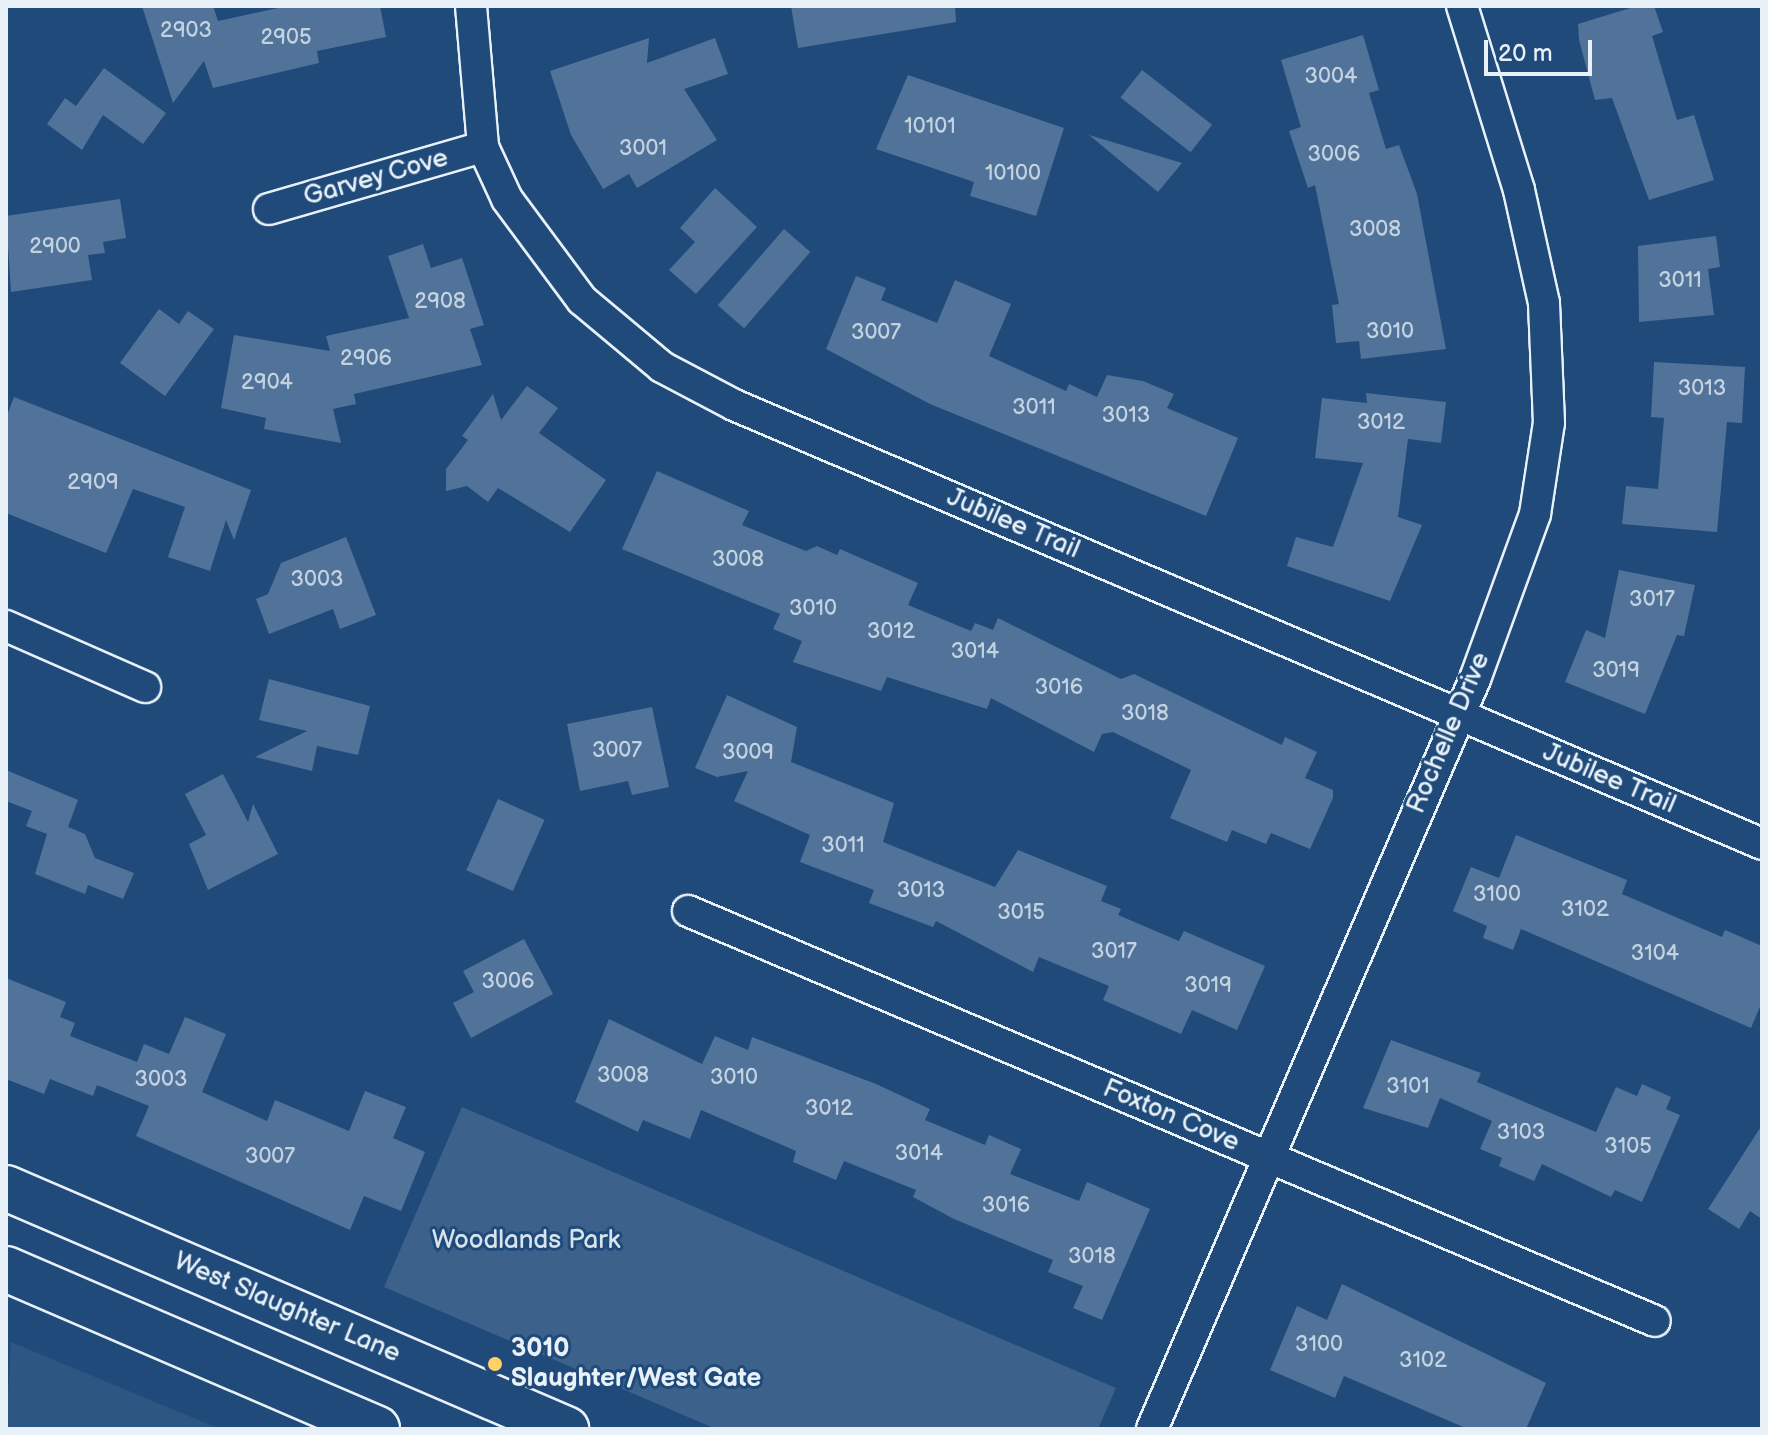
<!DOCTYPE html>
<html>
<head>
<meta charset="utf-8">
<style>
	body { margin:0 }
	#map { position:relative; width:1768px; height:1435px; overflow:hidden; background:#1f4a7a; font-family:"Balsamiq Sans",sans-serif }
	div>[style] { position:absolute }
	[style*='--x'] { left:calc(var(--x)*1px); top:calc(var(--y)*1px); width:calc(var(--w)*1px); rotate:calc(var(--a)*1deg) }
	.built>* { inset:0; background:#2e5683 }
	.green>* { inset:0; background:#3c628c }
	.building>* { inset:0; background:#517399; transform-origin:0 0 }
	.roads { filter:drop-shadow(2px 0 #e8f1f8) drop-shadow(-2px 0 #e8f1f8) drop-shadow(0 2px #e8f1f8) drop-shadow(0 -2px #e8f1f8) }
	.minor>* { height:30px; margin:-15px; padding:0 15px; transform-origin:15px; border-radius:15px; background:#1f4a7a }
	.primary>* { height:44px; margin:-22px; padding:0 22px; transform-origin:22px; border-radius:22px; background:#1f4a7a }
	.dots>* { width:22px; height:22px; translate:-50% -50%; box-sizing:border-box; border:4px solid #1f4a7a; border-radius:50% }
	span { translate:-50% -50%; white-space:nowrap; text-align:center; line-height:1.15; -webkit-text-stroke:6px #1f4a7a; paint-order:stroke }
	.number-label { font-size:22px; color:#c2d2e0 }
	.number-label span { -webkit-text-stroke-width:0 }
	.street-label { font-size:26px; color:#e8f1f8 }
	.park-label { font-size:26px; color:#d7e3ed }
	.poi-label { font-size:26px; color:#e8f1f8; font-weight:700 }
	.left { translate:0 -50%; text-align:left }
	.frame { position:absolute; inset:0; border:8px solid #e8f1f8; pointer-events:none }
	.scale { position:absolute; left:1484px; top:40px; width:108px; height:36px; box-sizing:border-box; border:4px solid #e8f1f8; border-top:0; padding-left:10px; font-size:24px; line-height:28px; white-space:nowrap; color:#e8f1f8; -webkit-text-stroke:6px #1f4a7a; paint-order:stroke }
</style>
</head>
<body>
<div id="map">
	<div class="built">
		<i style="clip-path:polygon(11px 1342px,220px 1429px,6px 1429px)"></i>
	</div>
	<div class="green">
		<i style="clip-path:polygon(462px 1107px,1116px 1388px,1098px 1429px,716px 1429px,384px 1287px)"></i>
	</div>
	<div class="building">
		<i style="clip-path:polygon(142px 6px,213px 6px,218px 21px,287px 6px,380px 6px,386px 37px,317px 51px,319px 63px,213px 88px,204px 61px,173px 103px)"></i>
		<i style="clip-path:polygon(791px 6px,955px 6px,956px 22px,798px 48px)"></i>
		<i style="clip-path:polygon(1637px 6px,1654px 6px,1663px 32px,1652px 36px,1677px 120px,1694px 115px,1714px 180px,1649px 200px,1612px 98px,1595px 100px,1579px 40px,1578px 24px)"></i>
		<i style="clip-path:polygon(1363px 35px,1379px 90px,1369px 93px,1386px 149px,1399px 145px,1417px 194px,1446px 349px,1361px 359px,1359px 341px,1336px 343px,1332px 305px,1339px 304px,1315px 185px,1308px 188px,1289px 131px,1301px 127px,1281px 60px)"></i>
		<i style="clip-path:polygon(649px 38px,647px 63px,715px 38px,728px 74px,684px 89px,717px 140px,637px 188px,629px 174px,603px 189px,571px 135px,550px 71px)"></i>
		<i style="clip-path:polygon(104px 68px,166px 113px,143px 144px,103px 115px,82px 150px,47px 124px,65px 98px,76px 106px)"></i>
		<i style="left:1142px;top:70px;width:89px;height:35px;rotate:38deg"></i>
		<i style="clip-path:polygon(908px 75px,1064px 128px,1036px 216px,970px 196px,974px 182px,876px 149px)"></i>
		<i style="clip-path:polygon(1089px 135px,1182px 163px,1158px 192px)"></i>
		<i style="clip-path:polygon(715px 188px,757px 227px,696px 294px,669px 270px,695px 242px,680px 228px)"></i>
		<i style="clip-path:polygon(120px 199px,126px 238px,103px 242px,105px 253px,88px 255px,92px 280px,11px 292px,6px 216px)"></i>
		<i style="left:784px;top:229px;width:35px;height:101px;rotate:41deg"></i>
		<i style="clip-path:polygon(1716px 236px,1720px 267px,1708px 269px,1714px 315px,1639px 322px,1638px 246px)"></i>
		<i style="clip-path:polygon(423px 244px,431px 268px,462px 258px,484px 325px,470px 329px,482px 365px,354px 394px,356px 404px,333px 409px,341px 443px,264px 429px,266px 418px,221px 408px,234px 335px,330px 351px,326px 336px,409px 318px,388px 256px)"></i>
		<i style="clip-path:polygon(856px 276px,886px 288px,881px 300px,937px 323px,955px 280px,1011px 304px,989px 356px,1066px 391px,1069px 384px,1097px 397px,1107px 375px,1143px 381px,1174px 394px,1167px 408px,1238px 438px,1206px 516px,930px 404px,826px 349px)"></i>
		<i style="clip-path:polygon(159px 309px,179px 324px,188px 311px,214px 329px,165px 396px,120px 363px)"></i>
		<i style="clip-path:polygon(1654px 362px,1745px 367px,1742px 423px,1727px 422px,1717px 532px,1622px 524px,1626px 486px,1658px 489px,1664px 418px,1651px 417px)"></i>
		<i style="clip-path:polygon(527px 386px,558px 408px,539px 433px,606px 480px,570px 532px,498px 488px,488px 502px,467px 486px,446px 491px,446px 469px,468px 440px,462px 436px,493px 394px,501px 420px)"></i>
		<i style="clip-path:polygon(1366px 393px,1446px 402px,1441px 443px,1408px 439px,1398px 517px,1422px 525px,1390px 601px,1287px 566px,1296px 537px,1333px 547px,1363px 463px,1315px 458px,1322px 398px,1367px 403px)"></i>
		<i style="clip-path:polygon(14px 397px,251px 490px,234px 540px,226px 520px,210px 571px,168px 557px,185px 507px,133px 489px,106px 553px,6px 513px,6px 418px)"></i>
		<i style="clip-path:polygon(657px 471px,749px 511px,742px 525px,806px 551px,817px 546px,837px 555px,840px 549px,918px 583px,908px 605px,971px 631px,975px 623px,993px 630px,998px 618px,1121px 679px,1134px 674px,1282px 745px,1285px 737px,1317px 752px,1305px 778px,1333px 790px,1333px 798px,1310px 849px,1271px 833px,1266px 844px,1232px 830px,1227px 842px,1170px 818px,1191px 770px,1113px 732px,1102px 734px,1094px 752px,991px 698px,987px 709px,887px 677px,881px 691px,793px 662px,802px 641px,773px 629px,780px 614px,622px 549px)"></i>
		<i style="clip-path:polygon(346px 537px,376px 615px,340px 629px,333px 609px,269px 634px,256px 599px,268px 594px,281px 563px)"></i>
		<i style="clip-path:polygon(1619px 570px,1695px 585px,1684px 636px,1677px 635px,1645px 714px,1565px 682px,1586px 630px,1605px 638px)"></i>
		<i style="clip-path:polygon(269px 679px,370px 706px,358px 755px,317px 746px,312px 771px,255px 757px,307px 731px,259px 720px)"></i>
		<i style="clip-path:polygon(727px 695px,797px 727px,791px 762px,894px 803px,883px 842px,995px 887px,1018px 850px,1107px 886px,1101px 901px,1121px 909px,1118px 915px,1179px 941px,1184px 931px,1265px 966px,1237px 1030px,1192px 1010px,1181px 1034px,1103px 1000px,1109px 986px,1039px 957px,1033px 972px,936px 921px,933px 927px,869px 903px,874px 890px,800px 862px,810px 835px,734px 801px,748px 771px,717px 777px,695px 768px)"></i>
		<i style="clip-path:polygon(652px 707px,669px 787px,632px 795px,628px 781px,580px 791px,567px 724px)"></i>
		<i style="clip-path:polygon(6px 770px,78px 800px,68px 827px,85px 834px,95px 858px,134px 873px,123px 899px,88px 885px,85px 894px,35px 874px,47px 834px,26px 826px,32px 811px,6px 801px)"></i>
		<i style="clip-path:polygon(223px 774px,248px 822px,253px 804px,278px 854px,208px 890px,189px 844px,206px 835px,185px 794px)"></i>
		<i style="left:498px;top:799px;width:51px;height:78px;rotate:24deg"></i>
		<i style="clip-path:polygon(1516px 835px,1627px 880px,1622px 894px,1722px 937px,1725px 930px,1762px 946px,1762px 1002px,1751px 1028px,1521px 929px,1513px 950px,1483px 938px,1487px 926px,1453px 911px,1471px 867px,1499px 878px)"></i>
		<i style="clip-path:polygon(524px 939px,553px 994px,471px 1038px,453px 1003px,474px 992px,463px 971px)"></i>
		<i style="clip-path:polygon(6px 978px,66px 1002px,60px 1017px,75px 1023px,70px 1036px,137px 1062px,144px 1044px,169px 1054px,185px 1017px,226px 1034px,202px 1092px,267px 1121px,275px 1100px,349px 1131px,365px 1091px,406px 1107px,393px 1138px,425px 1152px,401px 1211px,364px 1196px,350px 1230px,136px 1136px,149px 1106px,97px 1085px,93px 1096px,50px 1079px,44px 1094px,6px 1079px)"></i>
		<i style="clip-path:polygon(609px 1019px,702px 1064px,715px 1036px,748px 1050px,752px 1037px,876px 1084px,930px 1109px,925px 1120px,985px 1145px,989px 1135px,1021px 1149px,1010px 1174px,1079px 1201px,1087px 1182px,1150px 1209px,1102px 1320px,1073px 1308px,1083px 1286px,1048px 1272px,1053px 1260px,954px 1219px,913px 1197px,916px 1190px,844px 1161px,836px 1180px,793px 1162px,796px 1151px,701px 1110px,690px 1139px,643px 1120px,638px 1132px,575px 1102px)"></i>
		<i style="clip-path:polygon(1391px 1040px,1481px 1073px,1477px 1082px,1596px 1132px,1616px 1087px,1637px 1096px,1642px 1084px,1671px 1097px,1666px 1109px,1680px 1115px,1642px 1202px,1615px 1190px,1611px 1197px,1542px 1164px,1534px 1181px,1499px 1166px,1502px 1158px,1480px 1149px,1492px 1121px,1440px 1098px,1428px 1128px,1363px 1108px)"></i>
		<i style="clip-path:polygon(1762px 1125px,1762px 1219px,1750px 1211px,1739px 1229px,1708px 1209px)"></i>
		<i style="clip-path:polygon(1342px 1284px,1546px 1383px,1526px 1429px,1468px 1429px,1344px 1376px,1335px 1398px,1270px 1370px,1297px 1306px,1327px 1320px)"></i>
	</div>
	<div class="roads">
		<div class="minor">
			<i style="--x:471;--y:6;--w:142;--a:85.1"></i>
			<i style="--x:483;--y:147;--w:57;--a:65.2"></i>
			<i style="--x:507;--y:199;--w:126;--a:53.4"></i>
			<i style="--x:582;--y:300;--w:104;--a:39.9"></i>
			<i style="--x:662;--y:367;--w:81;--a:27.8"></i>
			<i style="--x:734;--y:405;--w:1118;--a:23.12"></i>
			<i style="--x:269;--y:209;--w:223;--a:-16.2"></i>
			<i style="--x:6;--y:626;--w:152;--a:23.7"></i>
			<i style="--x:688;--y:911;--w:1050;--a:22.98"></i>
			<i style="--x:1152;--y:1429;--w:817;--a:-66.7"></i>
			<i style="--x:1475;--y:679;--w:176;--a:-70"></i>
			<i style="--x:1535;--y:514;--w:92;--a:-81.3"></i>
			<i style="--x:1549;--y:423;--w:120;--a:-92.4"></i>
			<i style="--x:1544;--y:303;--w:116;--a:-102.5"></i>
			<i style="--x:1519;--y:190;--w:193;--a:-107.2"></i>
		</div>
		<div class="primary">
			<i style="--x:6;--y:1188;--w:610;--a:23.28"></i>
			<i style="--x:6;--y:1269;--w:404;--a:23.3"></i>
		</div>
	</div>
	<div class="dots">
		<i style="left:495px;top:1364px;background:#ffd166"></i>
	</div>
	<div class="number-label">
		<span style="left:186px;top:31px">2903</span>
		<span style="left:286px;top:38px">2905</span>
		<span style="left:1331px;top:77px">3004</span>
		<span style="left:930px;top:127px">10101</span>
		<span style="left:643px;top:149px">3001</span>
		<span style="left:1334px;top:155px">3006</span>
		<span style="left:1013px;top:174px">10100</span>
		<span style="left:1375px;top:230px">3008</span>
		<span style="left:55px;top:247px">2900</span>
		<span style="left:1680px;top:281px">3011</span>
		<span style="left:440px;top:302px">2908</span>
		<span style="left:1390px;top:332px">3010</span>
		<span style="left:876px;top:333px">3007</span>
		<span style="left:366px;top:359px">2906</span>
		<span style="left:267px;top:383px">2904</span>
		<span style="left:1702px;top:389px">3013</span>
		<span style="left:1034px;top:408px">3011</span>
		<span style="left:1126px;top:416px">3013</span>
		<span style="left:1381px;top:423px">3012</span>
		<span style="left:93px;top:483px">2909</span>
		<span style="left:738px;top:560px">3008</span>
		<span style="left:317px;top:580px">3003</span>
		<span style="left:1652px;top:600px">3017</span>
		<span style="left:813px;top:609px">3010</span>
		<span style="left:891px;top:632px">3012</span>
		<span style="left:975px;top:652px">3014</span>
		<span style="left:1616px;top:671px">3019</span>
		<span style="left:1059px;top:688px">3016</span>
		<span style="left:1145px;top:714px">3018</span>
		<span style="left:617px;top:751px">3007</span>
		<span style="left:748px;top:753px">3009</span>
		<span style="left:843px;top:846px">3011</span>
		<span style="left:921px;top:891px">3013</span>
		<span style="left:1497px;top:895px">3100</span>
		<span style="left:1585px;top:910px">3102</span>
		<span style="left:1021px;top:913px">3015</span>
		<span style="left:1114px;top:952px">3017</span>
		<span style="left:1655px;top:954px">3104</span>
		<span style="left:508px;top:982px">3006</span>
		<span style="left:1208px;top:986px">3019</span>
		<span style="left:623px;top:1076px">3008</span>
		<span style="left:734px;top:1078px">3010</span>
		<span style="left:161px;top:1080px">3003</span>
		<span style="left:1408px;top:1087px">3101</span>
		<span style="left:829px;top:1109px">3012</span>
		<span style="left:1521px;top:1133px">3103</span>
		<span style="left:1628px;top:1147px">3105</span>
		<span style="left:919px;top:1154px">3014</span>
		<span style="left:270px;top:1157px">3007</span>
		<span style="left:1006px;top:1206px">3016</span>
		<span style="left:1092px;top:1257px">3018</span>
		<span style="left:1319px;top:1345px">3100</span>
		<span style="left:1423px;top:1361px">3102</span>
	</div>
	<div class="street-label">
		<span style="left:376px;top:178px;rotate:-16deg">Garvey Cove</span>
		<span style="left:1013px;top:524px;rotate:23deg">Jubilee Trail</span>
		<span style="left:1449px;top:733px;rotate:-67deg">Rochelle Drive</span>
		<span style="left:1609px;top:779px;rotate:23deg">Jubilee Trail</span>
		<span style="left:1171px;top:1116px;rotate:23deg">Foxton Cove</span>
		<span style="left:287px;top:1308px;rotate:23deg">West Slaughter Lane</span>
	</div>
	<div class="park-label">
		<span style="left:526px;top:1241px">Woodlands Park</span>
	</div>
	<div class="poi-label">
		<span class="left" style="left:511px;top:1364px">3010<br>Slaughter/West Gate</span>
	</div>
	<div class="frame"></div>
	<div class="scale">20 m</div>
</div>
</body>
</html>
